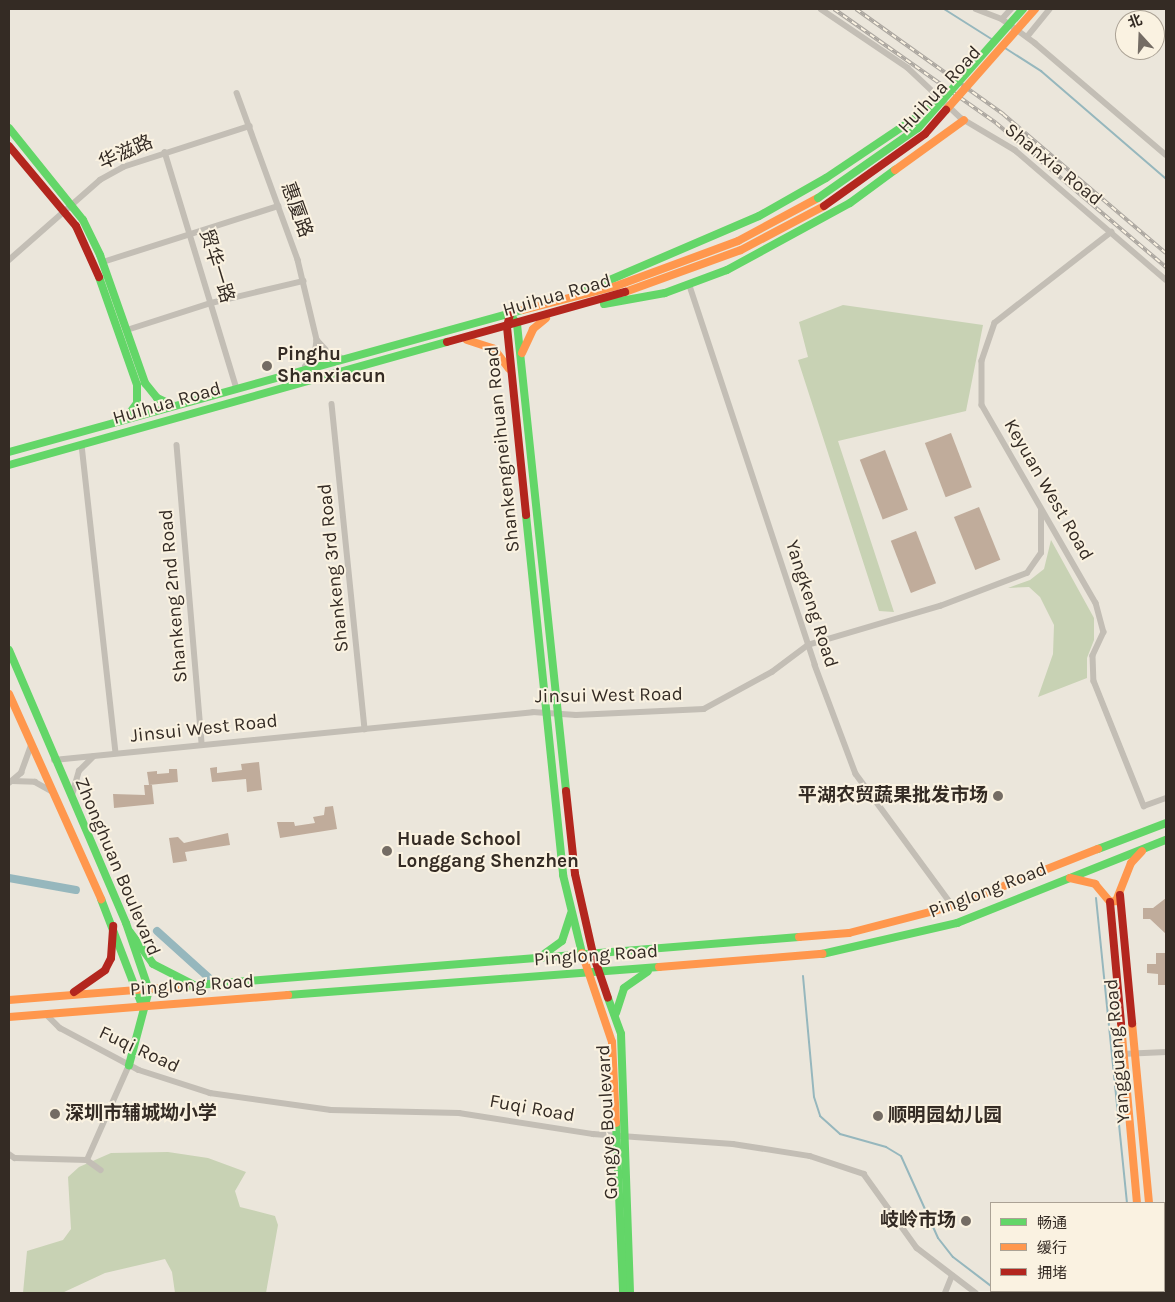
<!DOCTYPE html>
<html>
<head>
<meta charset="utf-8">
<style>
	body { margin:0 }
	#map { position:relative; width:1175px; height:1302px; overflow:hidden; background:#ebe6db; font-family:Karla,"Noto Sans SC",sans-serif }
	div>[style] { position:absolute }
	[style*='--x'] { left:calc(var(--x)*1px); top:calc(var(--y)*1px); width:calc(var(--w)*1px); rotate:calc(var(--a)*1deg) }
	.green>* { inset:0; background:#c8d2b4 }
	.stream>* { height:2px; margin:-1px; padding:0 1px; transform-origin:1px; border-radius:1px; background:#96b7bd }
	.canal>* { height:8px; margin:-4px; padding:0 4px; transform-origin:4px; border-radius:4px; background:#96b7bd }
	.building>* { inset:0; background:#c0ac9b; transform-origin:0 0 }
	.street>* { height:5.5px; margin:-2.75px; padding:0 2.75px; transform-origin:2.75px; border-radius:2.75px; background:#c3beb5 }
	.fast>* { height:8px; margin:-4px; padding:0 4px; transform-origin:4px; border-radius:4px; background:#63d668 }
	.slow>* { height:8px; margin:-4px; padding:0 4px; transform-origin:4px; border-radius:4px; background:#ff974d }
	.jam>* { height:8px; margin:-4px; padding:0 4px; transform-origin:4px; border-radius:4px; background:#b3261e }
	.rail>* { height:4px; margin-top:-2px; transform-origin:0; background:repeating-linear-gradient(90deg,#faf2e1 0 5.5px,#aba69f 0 11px); box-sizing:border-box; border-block:1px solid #aba69f }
	.fast-bridge>* { height:8px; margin:-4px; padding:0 4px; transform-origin:4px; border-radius:4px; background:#63d668 }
	.slow-bridge>* { height:8px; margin:-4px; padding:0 4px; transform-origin:4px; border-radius:4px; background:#ff974d }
	.jam-bridge>* { height:8px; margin:-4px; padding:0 4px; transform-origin:4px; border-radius:4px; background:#b3261e }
	.dots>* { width:14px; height:14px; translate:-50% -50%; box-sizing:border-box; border:2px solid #faf2e1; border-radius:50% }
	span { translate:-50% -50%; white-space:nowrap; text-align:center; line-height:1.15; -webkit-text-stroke:4px #faf2e1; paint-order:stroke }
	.street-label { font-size:19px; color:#342b24 }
	.poi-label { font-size:19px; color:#342b24; font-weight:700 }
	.left { translate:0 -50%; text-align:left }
	.right { translate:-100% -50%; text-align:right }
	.frame { position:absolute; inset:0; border:10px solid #342b24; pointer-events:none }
	.legend { position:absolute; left:990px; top:1202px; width:175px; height:90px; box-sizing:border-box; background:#faf2e1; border:1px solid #aba295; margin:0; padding:6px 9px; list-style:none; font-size:15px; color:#342b24 }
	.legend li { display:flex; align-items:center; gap:10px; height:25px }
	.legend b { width:25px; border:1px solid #aba295 }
	.north { position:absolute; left:1115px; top:10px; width:50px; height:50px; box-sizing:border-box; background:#faf2e1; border:1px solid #aba295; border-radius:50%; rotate:340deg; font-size:14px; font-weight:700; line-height:20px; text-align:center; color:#342b24 }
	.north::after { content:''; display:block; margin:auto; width:18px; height:22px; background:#746c64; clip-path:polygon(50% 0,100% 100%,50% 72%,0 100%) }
</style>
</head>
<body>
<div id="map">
	<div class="green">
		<i style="clip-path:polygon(843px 305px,983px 325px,966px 411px,838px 441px,894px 612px,879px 611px,798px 360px,808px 357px,799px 322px)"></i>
		<i style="clip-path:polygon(1051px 540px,1094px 618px,1094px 640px,1087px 658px,1087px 678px,1038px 697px,1053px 654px,1054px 625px,1040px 597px,1029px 587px,1008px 588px,1030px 580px,1044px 569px)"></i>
		<i style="clip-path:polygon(168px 1152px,208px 1158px,246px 1172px,235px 1191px,240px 1207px,275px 1216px,278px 1225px,266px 1293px,175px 1293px,172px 1272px,165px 1259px,105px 1273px,62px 1293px,23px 1293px,27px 1251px,63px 1240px,71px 1229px,68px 1177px,79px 1167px,111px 1153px)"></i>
	</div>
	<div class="stream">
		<i style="--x:944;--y:9;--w:58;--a:32.3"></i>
		<i style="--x:1005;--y:48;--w:43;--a:32.6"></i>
		<i style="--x:1041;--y:71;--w:165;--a:40.8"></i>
		<i style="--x:1096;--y:898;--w:307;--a:84.2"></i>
		<i style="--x:803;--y:976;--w:121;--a:84.8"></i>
		<i style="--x:814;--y:1097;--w:20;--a:72"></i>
		<i style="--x:820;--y:1116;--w:27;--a:42"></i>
		<i style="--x:840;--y:1134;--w:48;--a:15.8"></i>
		<i style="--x:886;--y:1147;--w:17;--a:31"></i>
		<i style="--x:901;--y:1156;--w:90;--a:65.7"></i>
		<i style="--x:938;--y:1238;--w:24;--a:52"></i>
		<i style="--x:953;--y:1257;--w:48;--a:37.3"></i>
	</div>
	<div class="canal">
		<i style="--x:9;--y:878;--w:68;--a:10.2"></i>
		<i style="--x:157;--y:931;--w:69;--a:42"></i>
	</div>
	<div class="building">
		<i style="left:951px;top:433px;width:58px;height:28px;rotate:69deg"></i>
		<i style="left:885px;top:450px;width:64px;height:27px;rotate:69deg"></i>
		<i style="left:979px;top:507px;width:57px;height:27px;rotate:68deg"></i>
		<i style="left:916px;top:531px;width:56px;height:27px;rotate:69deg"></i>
		<i style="clip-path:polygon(259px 762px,262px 790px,247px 792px,246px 779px,212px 782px,210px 768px,217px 767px,217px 773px,242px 770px,241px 764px)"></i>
		<i style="clip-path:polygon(169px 769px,177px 769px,178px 782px,149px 785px,147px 772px,157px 771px,157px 774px,169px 773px)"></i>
		<i style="clip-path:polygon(144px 785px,152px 785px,154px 804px,114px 808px,113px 794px,145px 795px)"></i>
		<i style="clip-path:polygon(333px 806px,337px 829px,280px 838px,277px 822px,294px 822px,295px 826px,315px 823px,313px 817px,324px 815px,325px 807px)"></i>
		<i style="clip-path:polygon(228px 833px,230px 845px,185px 852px,187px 861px,173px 863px,169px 838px,178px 837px,184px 843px)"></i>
		<i style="clip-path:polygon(1166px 898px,1166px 934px,1150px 919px,1143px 919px,1143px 908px,1153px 908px)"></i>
		<i style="clip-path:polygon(1156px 953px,1165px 953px,1166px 985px,1158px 985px,1158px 974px,1147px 973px,1147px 964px,1156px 964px)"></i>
	</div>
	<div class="street">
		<i style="--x:821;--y:9;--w:105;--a:34.1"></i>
		<i style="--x:908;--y:68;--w:73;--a:43.3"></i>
		<i style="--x:961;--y:118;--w:63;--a:30.7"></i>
		<i style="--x:1015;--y:150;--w:199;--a:40.7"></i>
		<i style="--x:976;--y:9;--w:28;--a:21"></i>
		<i style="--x:1002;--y:19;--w:41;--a:36"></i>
		<i style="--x:1035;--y:43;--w:172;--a:40.5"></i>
		<i style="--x:1002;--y:19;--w:13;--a:-48"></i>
		<i style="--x:1027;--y:37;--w:36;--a:-51"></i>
		<i style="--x:237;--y:93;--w:178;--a:69.9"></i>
		<i style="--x:298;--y:260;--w:82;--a:76.6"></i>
		<i style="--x:317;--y:340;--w:17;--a:97"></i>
		<i style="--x:315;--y:357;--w:13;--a:135"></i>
		<i style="--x:165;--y:152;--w:248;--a:73.1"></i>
		<i style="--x:1112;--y:232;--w:148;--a:142.1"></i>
		<i style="--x:995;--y:323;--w:40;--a:108.9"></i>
		<i style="--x:982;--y:361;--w:44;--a:90"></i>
		<i style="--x:982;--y:405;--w:228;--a:60.1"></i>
		<i style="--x:1096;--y:603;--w:30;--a:75"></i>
		<i style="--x:1104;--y:632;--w:26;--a:115"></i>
		<i style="--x:1093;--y:656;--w:25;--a:88"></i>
		<i style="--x:1094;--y:681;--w:135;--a:68.2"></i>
		<i style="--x:1144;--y:806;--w:23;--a:-20"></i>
		<i style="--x:9;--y:260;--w:121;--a:-41.3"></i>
		<i style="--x:100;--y:180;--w:26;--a:-29"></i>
		<i style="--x:123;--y:167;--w:133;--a:-17.9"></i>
		<i style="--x:103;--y:262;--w:184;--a:-17.7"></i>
		<i style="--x:690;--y:286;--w:399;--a:71.7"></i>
		<i style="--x:815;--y:665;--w:116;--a:69.4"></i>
		<i style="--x:856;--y:774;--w:164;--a:53.7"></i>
		<i style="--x:127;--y:330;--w:88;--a:-17.8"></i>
		<i style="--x:211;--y:303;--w:95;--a:-13.4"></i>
		<i style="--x:317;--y:340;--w:18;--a:47"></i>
		<i style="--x:329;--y:353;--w:12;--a:20"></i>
		<i style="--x:332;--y:404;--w:327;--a:84.2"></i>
		<i style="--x:82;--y:445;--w:310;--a:83.7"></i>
		<i style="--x:177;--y:445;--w:301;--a:85.2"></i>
		<i style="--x:54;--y:760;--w:481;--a:-5.7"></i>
		<i style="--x:533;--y:712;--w:43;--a:4"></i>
		<i style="--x:576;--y:715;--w:128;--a:-2.7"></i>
		<i style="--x:704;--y:709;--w:77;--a:-28.6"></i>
		<i style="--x:772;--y:672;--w:45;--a:-36.9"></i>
		<i style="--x:808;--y:645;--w:138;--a:-16.5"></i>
		<i style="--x:940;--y:606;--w:93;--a:-20.8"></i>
		<i style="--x:1027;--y:573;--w:24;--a:-55"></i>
		<i style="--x:1041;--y:553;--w:43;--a:-90"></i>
		<i style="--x:12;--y:781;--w:23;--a:2"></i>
		<i style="--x:35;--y:782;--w:18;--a:29"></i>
		<i style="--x:9;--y:783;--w:16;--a:-40"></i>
		<i style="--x:21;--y:773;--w:29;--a:-70"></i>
		<i style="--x:72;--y:795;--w:25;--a:-74"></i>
		<i style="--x:79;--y:771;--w:20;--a:-45"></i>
		<i style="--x:46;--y:1014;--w:20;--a:45"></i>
		<i style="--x:60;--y:1028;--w:89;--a:28"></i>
		<i style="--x:139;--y:1070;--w:75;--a:17.9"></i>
		<i style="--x:210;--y:1093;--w:122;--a:8"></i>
		<i style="--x:331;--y:1110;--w:128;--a:1.3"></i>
		<i style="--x:459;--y:1113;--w:136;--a:8.9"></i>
		<i style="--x:593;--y:1134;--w:140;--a:4.1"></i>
		<i style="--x:733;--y:1144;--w:78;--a:8.9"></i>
		<i style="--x:810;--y:1156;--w:57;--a:18.4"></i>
		<i style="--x:864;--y:1174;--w:91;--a:54.4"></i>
		<i style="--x:917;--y:1248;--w:74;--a:37.3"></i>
		<i style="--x:1122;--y:1054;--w:44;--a:-2.6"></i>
		<i style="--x:9;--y:1154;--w:7;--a:34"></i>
		<i style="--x:15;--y:1158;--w:72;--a:1.6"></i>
		<i style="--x:87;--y:1160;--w:17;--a:36"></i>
		<i style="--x:87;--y:1160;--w:104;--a:-66.1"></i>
		<i style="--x:945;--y:1293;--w:18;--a:-68"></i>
	</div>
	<div class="fast">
		<i style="--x:9;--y:128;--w:118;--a:51.2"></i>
		<i style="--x:83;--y:220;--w:39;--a:64"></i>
		<i style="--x:100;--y:255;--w:136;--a:70.6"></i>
		<i style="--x:145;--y:383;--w:19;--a:51"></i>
		<i style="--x:157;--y:398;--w:17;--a:25"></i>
		<i style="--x:99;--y:277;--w:114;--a:70.6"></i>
		<i style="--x:137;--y:385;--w:18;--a:90"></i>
		<i style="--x:137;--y:403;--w:19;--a:126"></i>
		<i style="--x:577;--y:294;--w:198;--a:-23.2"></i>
		<i style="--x:759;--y:216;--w:77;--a:-29.6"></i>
		<i style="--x:826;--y:178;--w:133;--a:-33.9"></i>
		<i style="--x:604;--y:304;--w:62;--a:-10.2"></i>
		<i style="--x:665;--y:293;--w:66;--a:-20.4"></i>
		<i style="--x:727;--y:270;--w:140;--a:-28.6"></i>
		<i style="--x:850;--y:203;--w:56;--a:-36.3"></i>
		<i style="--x:510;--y:314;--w:12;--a:55"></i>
		<i style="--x:517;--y:324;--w:470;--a:84"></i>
		<i style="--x:9;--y:452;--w:532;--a:-15.47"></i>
		<i style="--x:9;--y:465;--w:455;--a:-15.7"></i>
		<i style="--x:526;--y:515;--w:362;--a:84.1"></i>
		<i style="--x:563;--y:875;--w:80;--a:76.3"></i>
		<i style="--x:9;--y:650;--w:297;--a:66.8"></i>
		<i style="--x:126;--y:923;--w:71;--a:71.1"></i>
		<i style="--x:149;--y:990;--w:78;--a:104.9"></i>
		<i style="--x:1098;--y:849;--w:73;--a:-20.9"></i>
		<i style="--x:101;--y:899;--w:114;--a:68.9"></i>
		<i style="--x:130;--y:932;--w:39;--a:54"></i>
		<i style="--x:153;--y:964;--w:44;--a:27.1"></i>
		<i style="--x:822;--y:954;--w:139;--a:-12.9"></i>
		<i style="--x:957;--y:923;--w:225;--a:-21.7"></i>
		<i style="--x:540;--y:957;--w:27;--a:-36"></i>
		<i style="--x:562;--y:941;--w:29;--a:-72"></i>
		<i style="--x:185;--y:986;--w:616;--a:-4.56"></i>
		<i style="--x:288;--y:995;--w:372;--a:-4.3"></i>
		<i style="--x:608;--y:998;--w:38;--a:70"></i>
		<i style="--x:621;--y:1034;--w:259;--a:88"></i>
		<i style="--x:616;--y:1013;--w:26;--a:-72"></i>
		<i style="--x:624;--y:988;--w:29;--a:-35"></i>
		<i style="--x:616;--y:1123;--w:170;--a:87.6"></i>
		<i style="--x:1146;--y:1291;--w:2;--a:63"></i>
		<i style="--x:1159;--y:1291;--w:2;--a:90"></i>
	</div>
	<div class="slow">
		<i style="--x:895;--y:170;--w:85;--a:-35.9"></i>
		<i style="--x:625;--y:292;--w:123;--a:-19.9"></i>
		<i style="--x:741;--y:250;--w:94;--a:-27.9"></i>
		<i style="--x:522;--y:310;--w:97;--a:-14.3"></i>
		<i style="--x:616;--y:286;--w:130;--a:-20.2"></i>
		<i style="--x:738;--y:241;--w:91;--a:-28.3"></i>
		<i style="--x:467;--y:340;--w:28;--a:18"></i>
		<i style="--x:494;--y:349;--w:25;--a:53"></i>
		<i style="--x:522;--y:353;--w:26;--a:-65"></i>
		<i style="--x:533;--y:329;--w:17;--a:-40"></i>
		<i style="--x:9;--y:694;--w:225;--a:65.8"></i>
		<i style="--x:1070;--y:878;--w:26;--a:13"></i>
		<i style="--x:1095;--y:884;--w:23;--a:50"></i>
		<i style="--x:1110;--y:902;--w:6;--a:-9"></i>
		<i style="--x:1116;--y:901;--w:41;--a:-68.5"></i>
		<i style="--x:1131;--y:863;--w:16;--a:-47"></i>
		<i style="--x:799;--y:937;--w:50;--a:-4.6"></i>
		<i style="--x:849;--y:933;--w:107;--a:-14.6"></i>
		<i style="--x:953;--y:906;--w:156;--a:-21.5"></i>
		<i style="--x:582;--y:953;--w:94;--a:71.4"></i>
		<i style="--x:612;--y:1042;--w:81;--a:87.2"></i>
		<i style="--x:659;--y:967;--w:164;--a:-4.6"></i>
		<i style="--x:9;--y:1000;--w:177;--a:-4.5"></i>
		<i style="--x:9;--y:1017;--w:280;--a:-4.5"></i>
		<i style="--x:1132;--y:1023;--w:181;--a:84.6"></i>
		<i style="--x:1121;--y:1024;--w:180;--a:84.9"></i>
	</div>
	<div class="jam">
		<i style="--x:9;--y:146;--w:104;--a:50.1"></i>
		<i style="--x:76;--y:226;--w:56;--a:65.7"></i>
		<i style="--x:510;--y:314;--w:13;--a:103"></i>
		<i style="--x:507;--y:327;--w:189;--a:84.2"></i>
		<i style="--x:447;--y:342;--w:185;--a:-15.7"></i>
		<i style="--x:566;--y:791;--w:83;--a:83.8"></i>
		<i style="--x:575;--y:874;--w:82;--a:77.3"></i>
		<i style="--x:593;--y:954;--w:46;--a:71.2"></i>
		<i style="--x:1120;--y:895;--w:129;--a:84.6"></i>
		<i style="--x:1110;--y:902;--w:122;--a:84.8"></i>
		<i style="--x:74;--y:992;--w:38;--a:-35"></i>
		<i style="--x:105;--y:970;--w:13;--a:-63"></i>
		<i style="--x:111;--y:958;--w:32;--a:-86"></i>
	</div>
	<div class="rail">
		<i style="--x:834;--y:9;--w:198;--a:35.1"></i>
		<i style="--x:996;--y:123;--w:223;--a:40.3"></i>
		<i style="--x:856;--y:9;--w:181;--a:35.5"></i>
		<i style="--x:1003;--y:114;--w:214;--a:40.5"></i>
	</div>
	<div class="fast-bridge">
		<i style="--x:818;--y:198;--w:122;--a:-35"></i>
		<i style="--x:918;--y:128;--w:159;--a:-48.6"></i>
	</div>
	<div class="slow-bridge">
		<i style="--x:946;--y:110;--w:135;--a:-48.6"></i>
	</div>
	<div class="jam-bridge">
		<i style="--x:824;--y:206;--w:124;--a:-35.5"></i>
		<i style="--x:925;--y:134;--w:32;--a:-49"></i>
	</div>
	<div class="dots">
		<i style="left:267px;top:366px;background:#746c64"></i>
		<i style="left:998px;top:796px;background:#746c64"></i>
		<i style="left:387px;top:851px;background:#746c64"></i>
		<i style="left:55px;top:1114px;background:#746c64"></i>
		<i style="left:878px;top:1116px;background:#746c64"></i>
		<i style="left:966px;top:1221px;background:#746c64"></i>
	</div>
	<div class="street-label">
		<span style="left:940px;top:90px;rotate:-47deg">Huihua Road</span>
		<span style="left:126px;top:153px;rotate:-24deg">华滋路</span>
		<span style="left:1053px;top:165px;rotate:39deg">Shanxia Road</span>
		<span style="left:296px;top:210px;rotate:70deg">惠厦路</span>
		<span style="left:216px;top:266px;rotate:73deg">贸华一路</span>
		<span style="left:557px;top:296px;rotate:-16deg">Huihua Road</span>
		<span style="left:167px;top:404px;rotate:-16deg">Huihua Road</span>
		<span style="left:503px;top:449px;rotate:-96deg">Shankengneihuan Road</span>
		<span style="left:1048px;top:490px;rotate:60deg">Keyuan West Road</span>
		<span style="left:334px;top:568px;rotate:-96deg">Shankeng 3rd Road</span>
		<span style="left:174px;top:596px;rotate:-95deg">Shankeng 2nd Road</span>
		<span style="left:811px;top:604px;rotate:72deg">Yangkeng Road</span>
		<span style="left:609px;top:696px;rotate:-1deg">Jinsui West Road</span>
		<span style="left:204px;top:729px;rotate:-6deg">Jinsui West Road</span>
		<span style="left:117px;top:867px;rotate:67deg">Zhonghuan Boulevard</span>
		<span style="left:988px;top:891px;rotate:-21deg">Pinglong Road</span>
		<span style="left:596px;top:956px;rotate:-4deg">Pinglong Road</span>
		<span style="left:192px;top:986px;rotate:-4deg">Pinglong Road</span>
		<span style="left:139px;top:1050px;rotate:25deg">Fuqi Road</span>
		<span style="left:1118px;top:1051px;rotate:-95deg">Yangguang Road</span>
		<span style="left:532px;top:1109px;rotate:10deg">Fuqi Road</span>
		<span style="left:608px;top:1122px;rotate:-93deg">Gongye Boulevard</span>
	</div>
	<div class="poi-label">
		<span class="left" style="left:277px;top:366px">Pinghu<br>Shanxiacun</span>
		<span class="right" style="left:988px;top:796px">平湖农贸蔬果批发市场</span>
		<span class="left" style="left:397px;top:851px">Huade School<br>Longgang Shenzhen</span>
		<span class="left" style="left:65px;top:1114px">深圳市辅城坳小学</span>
		<span class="left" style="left:888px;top:1116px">顺明园幼儿园</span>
		<span class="right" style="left:956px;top:1221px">岐岭市场</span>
	</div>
	<div class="frame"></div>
	<ul class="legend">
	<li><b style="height:6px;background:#63d668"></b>畅通</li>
	<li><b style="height:6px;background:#ff974d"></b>缓行</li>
	<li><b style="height:6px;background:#b3261e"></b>拥堵</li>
	</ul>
	<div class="north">北</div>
</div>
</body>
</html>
